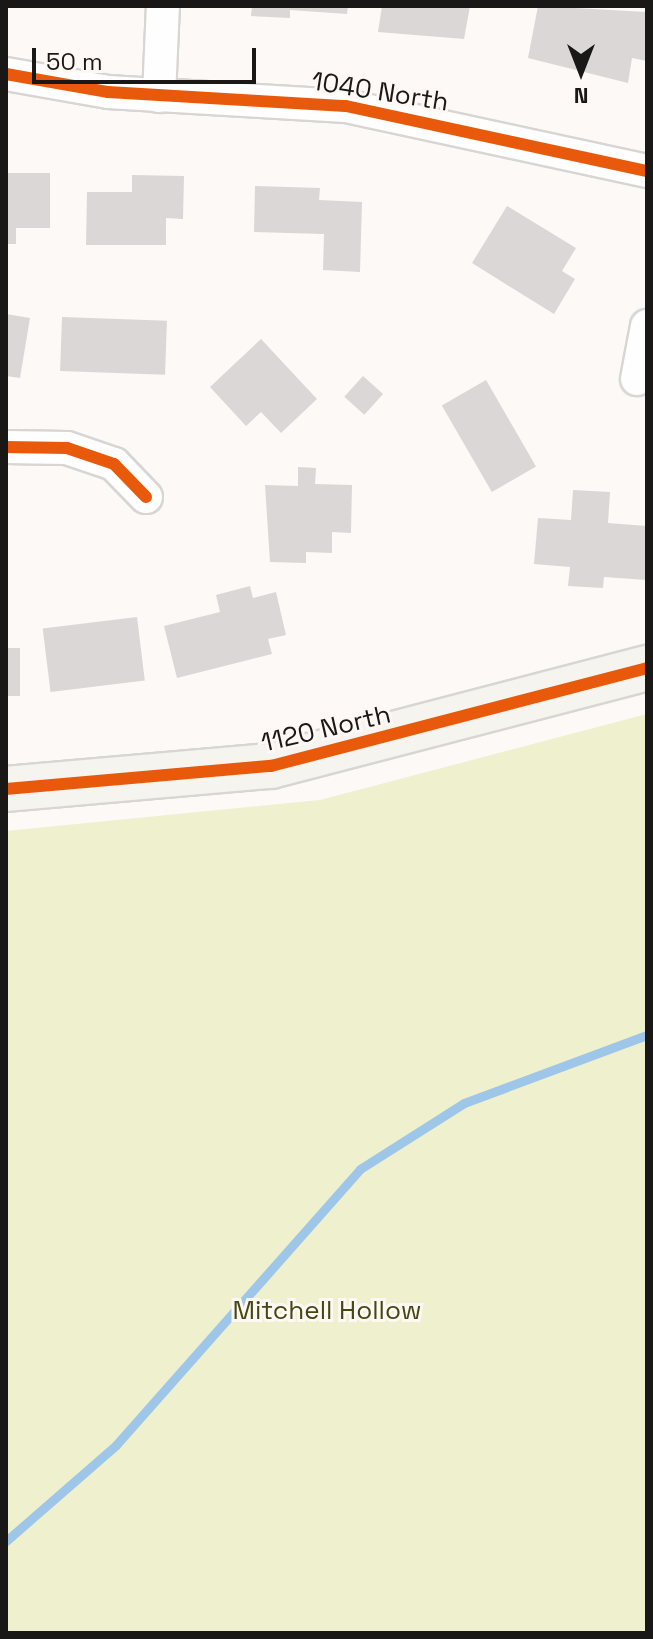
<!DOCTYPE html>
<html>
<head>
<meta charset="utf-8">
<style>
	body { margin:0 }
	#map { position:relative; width:653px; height:1639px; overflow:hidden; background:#fcf9f6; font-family:"Space Grotesk",sans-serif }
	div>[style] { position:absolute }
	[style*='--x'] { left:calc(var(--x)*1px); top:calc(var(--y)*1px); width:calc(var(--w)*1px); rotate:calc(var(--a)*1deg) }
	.green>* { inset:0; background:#eef0ce }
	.stream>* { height:9px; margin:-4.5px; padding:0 4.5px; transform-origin:4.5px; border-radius:4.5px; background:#9ec6e9 }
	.building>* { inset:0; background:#dad7d6; transform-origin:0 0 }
	.roads { filter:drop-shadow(2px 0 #d8d6d3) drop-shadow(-2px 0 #d8d6d3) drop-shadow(0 2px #d8d6d3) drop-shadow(0 -2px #d8d6d3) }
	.street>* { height:32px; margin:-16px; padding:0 16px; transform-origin:16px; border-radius:16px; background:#fffefe }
	.secondary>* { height:44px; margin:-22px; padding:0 22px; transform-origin:22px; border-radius:22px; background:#f6f4ef }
	.cycleway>* { height:12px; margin:-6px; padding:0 6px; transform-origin:6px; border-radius:6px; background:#e8590c }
	span { translate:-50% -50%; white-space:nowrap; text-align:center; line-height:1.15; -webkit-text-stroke:6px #fef8f4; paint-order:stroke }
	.street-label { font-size:26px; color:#1a1816 }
	.park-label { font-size:26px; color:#454810 }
	.frame { position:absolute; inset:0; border:8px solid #1a1816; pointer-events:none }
	.north { position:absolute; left:541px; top:32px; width:80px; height:80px; -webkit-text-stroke:6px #fef8f4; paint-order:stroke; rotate:180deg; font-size:22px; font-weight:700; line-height:32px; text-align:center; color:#1a1816 }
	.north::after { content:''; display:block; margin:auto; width:28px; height:36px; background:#1a1816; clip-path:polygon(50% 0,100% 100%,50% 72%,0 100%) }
	.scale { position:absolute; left:32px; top:48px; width:224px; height:36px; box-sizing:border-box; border:4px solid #1a1816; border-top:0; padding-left:10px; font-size:24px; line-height:28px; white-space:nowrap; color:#1a1816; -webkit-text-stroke:6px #fef8f4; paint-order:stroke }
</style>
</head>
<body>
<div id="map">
	<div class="green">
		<i style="clip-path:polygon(647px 714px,647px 1633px,6px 1633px,6px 831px,320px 800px)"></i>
	</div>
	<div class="stream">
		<i style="--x:6;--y:1541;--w:146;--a:-41.1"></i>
		<i style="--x:116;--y:1445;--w:368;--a:-48.5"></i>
		<i style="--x:360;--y:1169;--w:123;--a:-32.4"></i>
		<i style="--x:464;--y:1103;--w:195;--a:-20.4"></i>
	</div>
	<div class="building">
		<i style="clip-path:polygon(252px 6px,348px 6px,347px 14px,290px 10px,290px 18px,251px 16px)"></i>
		<i style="clip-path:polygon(382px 6px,470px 6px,464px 39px,378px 32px)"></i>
		<i style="clip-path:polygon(538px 6px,647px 12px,647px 61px,632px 58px,628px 83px,528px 58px)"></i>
		<i style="clip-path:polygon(6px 173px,50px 173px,50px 228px,16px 228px,16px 244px,6px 244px)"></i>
		<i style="clip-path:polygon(132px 175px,184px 176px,183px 219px,166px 218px,166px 245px,86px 245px,87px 192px,132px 192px)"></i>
		<i style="clip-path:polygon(255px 186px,320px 188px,319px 200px,362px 202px,360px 272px,323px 270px,324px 234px,254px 232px)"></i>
		<i style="clip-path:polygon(507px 206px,576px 248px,562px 271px,575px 279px,554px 314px,472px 263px)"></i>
		<i style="clip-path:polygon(6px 314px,30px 318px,20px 378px,6px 376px)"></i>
		<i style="left:62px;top:317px;width:105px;height:54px;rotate:2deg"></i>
		<i style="clip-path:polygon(261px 339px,317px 399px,281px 433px,261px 412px,246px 426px,210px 387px)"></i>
		<i style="left:363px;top:376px;width:27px;height:28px;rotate:42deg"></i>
		<i style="left:486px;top:380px;width:100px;height:51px;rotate:60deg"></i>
		<i style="clip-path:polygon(298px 467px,316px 468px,315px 484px,352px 485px,351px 533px,332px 532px,332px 553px,306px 552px,306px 563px,270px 562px,265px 485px,298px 486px)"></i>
		<i style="clip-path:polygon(573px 490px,610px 492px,608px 523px,647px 526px,647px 580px,604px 577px,603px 588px,568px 586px,570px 567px,534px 564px,538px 518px,571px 520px)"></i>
		<i style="clip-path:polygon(250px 586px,253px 598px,276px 592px,286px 635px,268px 639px,272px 654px,177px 678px,164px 626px,220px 612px,216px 595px)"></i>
		<i style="left:137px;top:617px;width:64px;height:95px;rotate:83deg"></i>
		<i style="left:6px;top:648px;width:14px;height:48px"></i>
	</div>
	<div class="roads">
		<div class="street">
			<i style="--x:6;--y:74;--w:104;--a:10"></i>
			<i style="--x:108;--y:92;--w:238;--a:3.4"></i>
			<i style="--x:346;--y:106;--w:308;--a:12.2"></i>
			<i style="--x:159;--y:96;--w:90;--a:-87.5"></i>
			<i style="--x:637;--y:379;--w:54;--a:-79.3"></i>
			<i style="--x:6;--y:447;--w:61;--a:0.9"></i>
			<i style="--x:67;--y:448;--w:50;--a:18.8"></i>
			<i style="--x:114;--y:464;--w:46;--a:45.9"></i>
		</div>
		<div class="secondary">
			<i style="--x:6;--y:789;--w:266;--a:-5"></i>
			<i style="--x:271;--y:766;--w:389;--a:-14.6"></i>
		</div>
	</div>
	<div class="cycleway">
		<i style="--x:6;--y:74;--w:104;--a:10"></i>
		<i style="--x:108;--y:92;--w:238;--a:3.4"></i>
		<i style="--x:346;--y:106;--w:308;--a:12.2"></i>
		<i style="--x:6;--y:447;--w:61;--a:0.9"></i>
		<i style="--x:67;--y:448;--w:50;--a:18.8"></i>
		<i style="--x:114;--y:464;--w:46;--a:45.9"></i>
		<i style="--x:6;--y:789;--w:266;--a:-5"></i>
		<i style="--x:271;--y:766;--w:389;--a:-14.6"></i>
	</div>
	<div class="street-label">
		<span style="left:380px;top:92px;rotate:9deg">1040 North</span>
		<span style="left:326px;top:729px;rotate:-13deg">1120 North</span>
	</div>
	<div class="park-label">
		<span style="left:327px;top:1311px">Mitchell Hollow</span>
	</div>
	<div class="frame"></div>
	<div class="north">N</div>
	<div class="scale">50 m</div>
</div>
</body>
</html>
